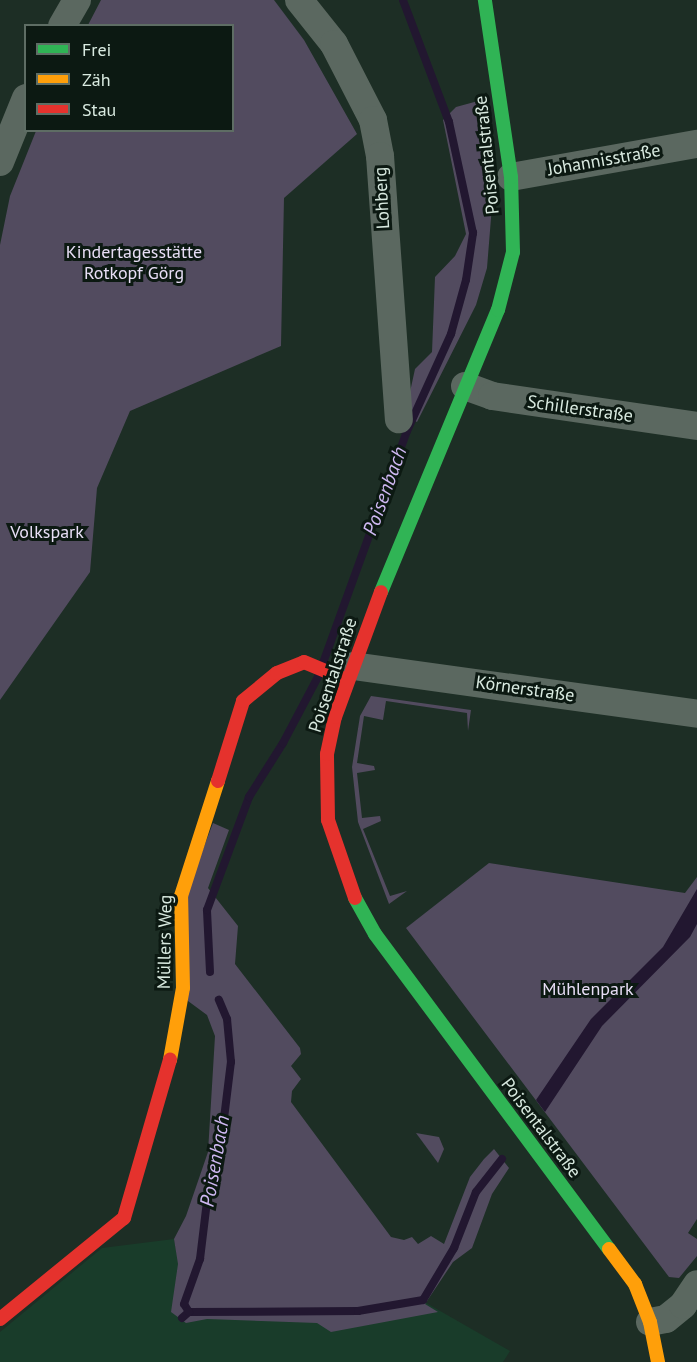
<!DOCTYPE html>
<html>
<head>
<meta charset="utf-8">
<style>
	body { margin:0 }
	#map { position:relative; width:697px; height:1362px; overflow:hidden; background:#1d2e25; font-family:"PT Sans",sans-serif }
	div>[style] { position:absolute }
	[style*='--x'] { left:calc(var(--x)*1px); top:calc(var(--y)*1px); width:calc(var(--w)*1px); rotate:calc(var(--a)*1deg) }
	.built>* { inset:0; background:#193c2a }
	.green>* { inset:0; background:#524b5f }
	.water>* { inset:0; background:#221730 }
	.stream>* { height:8px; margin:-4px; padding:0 4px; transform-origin:4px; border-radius:4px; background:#221730 }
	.street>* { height:28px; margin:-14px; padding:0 14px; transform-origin:14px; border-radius:14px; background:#5b6860 }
	.fast>* { height:14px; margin:-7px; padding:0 7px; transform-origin:7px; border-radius:7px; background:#30b455 }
	.slow>* { height:14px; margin:-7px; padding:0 7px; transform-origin:7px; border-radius:7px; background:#ff9f0a }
	.jam>* { height:14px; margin:-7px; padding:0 7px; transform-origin:7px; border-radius:7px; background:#e5322d }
	span { translate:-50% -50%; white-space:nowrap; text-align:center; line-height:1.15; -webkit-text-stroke:6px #0c1912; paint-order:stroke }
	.street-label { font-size:18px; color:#d9eae0 }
	.park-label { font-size:18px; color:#e8def6 }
	.water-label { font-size:20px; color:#cfb8f2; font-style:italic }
	.legend { position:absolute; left:24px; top:24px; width:210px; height:108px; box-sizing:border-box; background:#0c1912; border:2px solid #5e6d64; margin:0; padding:8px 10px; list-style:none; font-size:18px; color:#d9eae0 }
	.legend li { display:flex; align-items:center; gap:12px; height:30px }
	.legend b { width:30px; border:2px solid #5e6d64 }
</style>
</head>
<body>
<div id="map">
	<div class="built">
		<i style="clip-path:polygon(174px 1239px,179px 1264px,407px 1292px,510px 1351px,503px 1362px,0 1362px,0 1332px,102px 1248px)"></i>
	</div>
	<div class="green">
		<i style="clip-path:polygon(101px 0,274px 0,304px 40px,357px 134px,284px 198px,281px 346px,130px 411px,97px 488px,90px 572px,0 700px,0 245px,10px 196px,36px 131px,232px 130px,232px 26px,88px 25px)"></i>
		<i style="clip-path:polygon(478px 101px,492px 206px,487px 268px,476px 305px,417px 422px,405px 415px,415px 369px,432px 352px,435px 277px,455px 256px,466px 234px,443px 120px,456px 107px)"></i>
		<i style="clip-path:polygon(371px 696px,471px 710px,468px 731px,467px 713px,386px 701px,383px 720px,364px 716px,357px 763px,374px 766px,375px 770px,357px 773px,362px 818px,380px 816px,381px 821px,363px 829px,390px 896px,407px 891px,389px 904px,358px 822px,352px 767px,360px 716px)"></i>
		<i style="clip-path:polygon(213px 823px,229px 830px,208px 888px,238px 926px,235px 964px,300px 1048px,301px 1054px,291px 1066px,301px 1079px,292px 1091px,291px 1102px,391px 1237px,404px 1240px,412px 1237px,418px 1244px,431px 1236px,444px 1244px,470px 1177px,484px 1159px,494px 1149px,509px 1168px,492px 1194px,472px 1248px,453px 1262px,425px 1304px,438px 1312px,331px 1332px,317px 1323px,207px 1319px,186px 1323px,171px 1312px,178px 1264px,174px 1239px,186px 1216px,208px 1152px,215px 1036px,207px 1015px,188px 1001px,186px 894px)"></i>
		<i style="clip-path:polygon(489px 863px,685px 893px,697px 877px,697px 1219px,688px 1233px,697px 1239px,697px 1256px,679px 1278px,669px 1277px,406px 928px)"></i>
		<i style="clip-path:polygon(416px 1133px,439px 1137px,444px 1149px,438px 1163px)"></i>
	</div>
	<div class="water">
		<i style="clip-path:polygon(697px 889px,697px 924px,690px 937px,602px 1026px,545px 1112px,536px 1100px,591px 1019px,663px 947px)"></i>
	</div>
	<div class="stream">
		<i style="--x:323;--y:663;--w:247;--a:-70.1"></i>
		<i style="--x:407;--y:431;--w:107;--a:-65.6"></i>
		<i style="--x:451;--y:334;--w:56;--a:-74.5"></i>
		<i style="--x:466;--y:280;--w:48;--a:-81.5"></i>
		<i style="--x:473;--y:233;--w:114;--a:-102.2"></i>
		<i style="--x:449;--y:122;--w:130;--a:-110.7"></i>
		<i style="--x:210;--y:972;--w:62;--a:-92.8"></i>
		<i style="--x:207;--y:910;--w:121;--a:-69.6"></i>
		<i style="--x:249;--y:797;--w:64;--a:-57.8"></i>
		<i style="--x:283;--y:743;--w:75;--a:-62.1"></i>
		<i style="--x:189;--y:1312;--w:169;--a:-0.3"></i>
		<i style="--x:358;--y:1311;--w:66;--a:-9.6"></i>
		<i style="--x:423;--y:1300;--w:61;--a:-59.2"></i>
		<i style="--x:454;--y:1248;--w:60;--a:-68.6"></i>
		<i style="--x:476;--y:1192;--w:42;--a:-51.8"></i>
		<i style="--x:182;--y:1318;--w:9;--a:-41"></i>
		<i style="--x:189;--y:1312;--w:9;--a:-122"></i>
		<i style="--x:184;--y:1304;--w:48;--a:-70.4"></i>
		<i style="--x:200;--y:1259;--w:66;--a:-83.1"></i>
		<i style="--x:208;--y:1193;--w:44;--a:-74.1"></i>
		<i style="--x:220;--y:1151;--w:90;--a:-83"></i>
		<i style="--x:231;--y:1062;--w:43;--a:-95.3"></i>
		<i style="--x:227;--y:1019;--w:21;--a:-113"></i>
	</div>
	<div class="street">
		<i style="--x:299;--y:0;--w:56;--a:51.5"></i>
		<i style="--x:334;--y:44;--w:85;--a:62.8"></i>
		<i style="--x:373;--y:120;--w:37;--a:79"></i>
		<i style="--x:380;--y:156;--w:264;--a:85.9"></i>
		<i style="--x:62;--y:26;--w:30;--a:-60"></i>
		<i style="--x:0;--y:162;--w:69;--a:-67.9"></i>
		<i style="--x:511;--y:177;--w:189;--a:-10.1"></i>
		<i style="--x:465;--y:386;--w:29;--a:20"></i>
		<i style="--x:492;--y:396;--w:207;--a:8.3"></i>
		<i style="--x:353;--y:666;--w:347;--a:7.9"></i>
		<i style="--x:650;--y:1322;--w:16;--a:-11"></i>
		<i style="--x:666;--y:1319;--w:22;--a:-39"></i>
		<i style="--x:683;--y:1305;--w:25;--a:-56"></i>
	</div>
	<div class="fast">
		<i style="--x:381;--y:592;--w:305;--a:-67.5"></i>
		<i style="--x:498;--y:310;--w:60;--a:-75.5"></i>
		<i style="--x:513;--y:252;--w:75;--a:-91.5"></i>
		<i style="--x:511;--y:177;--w:179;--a:-98.4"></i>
		<i style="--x:355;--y:898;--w:41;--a:60.9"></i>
		<i style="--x:375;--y:934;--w:392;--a:53.4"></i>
	</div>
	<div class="slow">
		<i style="--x:170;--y:1060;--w:73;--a:-79.8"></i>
		<i style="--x:183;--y:988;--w:92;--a:-91.2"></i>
		<i style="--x:181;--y:896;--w:121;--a:-72.2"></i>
		<i style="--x:609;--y:1249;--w:44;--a:53.4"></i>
		<i style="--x:635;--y:1284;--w:41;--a:68.5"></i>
		<i style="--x:650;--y:1322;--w:41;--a:78.7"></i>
	</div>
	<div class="jam">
		<i style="--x:218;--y:781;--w:84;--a:-72.6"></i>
		<i style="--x:243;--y:701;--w:44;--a:-39.5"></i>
		<i style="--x:277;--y:673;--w:29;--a:-22"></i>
		<i style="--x:304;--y:662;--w:47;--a:22.7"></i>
		<i style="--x:355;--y:898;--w:83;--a:-109.1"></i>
		<i style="--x:328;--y:820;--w:66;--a:-90.9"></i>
		<i style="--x:327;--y:754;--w:38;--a:-78"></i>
		<i style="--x:335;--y:717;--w:133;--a:-69.8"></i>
		<i style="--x:0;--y:1319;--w:160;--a:-39.2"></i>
		<i style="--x:124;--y:1218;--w:165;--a:-73.8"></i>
	</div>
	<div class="street-label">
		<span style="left:487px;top:155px;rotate:-96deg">Poisentalstraße</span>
		<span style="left:604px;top:160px;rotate:-10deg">Johannisstraße</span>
		<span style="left:382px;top:198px;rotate:-93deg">Lohberg</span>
		<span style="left:580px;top:409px;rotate:8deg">Schillerstraße</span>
		<span style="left:333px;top:675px;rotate:-72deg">Poisentalstraße</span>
		<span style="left:525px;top:689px;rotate:8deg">Körnerstraße</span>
		<span style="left:165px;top:942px;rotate:-89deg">Müllers Weg</span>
		<span style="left:541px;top:1128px;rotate:53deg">Poisentalstraße</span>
	</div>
	<div class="park-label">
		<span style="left:134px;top:263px">Kindertagesstätte<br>Rotkopf Görg</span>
		<span style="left:47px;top:532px">Volkspark</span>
		<span style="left:588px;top:989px">Mühlenpark</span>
	</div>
	<div class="water-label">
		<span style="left:385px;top:491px;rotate:-70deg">Poisenbach</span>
		<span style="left:215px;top:1161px;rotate:-80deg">Poisenbach</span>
	</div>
	<ul class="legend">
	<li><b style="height:8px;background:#30b455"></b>Frei</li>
	<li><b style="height:8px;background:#ff9f0a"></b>Zäh</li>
	<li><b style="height:8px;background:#e5322d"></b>Stau</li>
	</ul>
</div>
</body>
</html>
